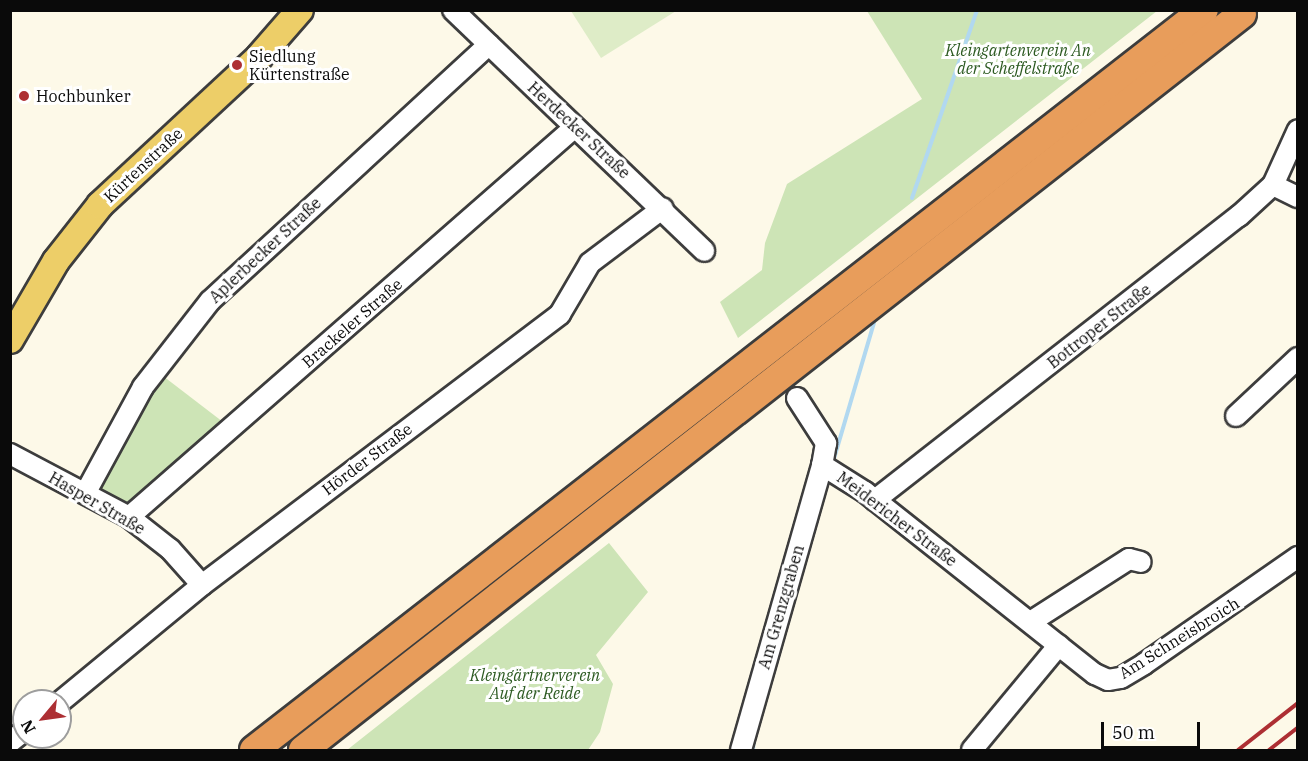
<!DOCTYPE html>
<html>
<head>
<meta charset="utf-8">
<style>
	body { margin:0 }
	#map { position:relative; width:1308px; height:761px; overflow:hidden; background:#fdf9e8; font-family:"IBM Plex Serif",serif }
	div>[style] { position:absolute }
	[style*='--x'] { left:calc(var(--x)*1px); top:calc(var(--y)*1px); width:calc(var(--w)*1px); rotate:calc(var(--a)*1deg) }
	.green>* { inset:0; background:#cde4b6 }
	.pitch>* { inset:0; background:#deecc7 }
	.stream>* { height:4px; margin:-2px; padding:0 2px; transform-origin:2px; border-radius:2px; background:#b1d8f0 }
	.roads { filter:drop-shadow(2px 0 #3d3d3d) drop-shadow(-2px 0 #3d3d3d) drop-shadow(0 2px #3d3d3d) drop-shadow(0 -2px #3d3d3d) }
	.minor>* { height:20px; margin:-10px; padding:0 10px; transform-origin:10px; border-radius:10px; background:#fff }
	.major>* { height:26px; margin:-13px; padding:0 13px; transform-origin:13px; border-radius:13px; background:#edce68 }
	.highway>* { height:28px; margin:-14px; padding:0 14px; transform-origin:14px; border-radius:14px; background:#e89d5b }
	.rail>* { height:4px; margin:-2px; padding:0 2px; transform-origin:2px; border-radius:2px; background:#ad2f33 }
	.dots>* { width:16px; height:16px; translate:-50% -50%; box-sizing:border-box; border:3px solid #fff; border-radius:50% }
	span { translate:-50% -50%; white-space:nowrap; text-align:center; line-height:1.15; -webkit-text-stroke:6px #fff; paint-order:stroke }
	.park-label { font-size:16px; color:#2c5a21; font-style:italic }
	.poi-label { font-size:16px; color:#0a0a0a }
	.left { translate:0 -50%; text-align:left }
	.street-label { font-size:16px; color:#0a0a0a }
	.frame { position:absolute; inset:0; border:12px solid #0a0a0a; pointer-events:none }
	.north { position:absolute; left:12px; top:689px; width:60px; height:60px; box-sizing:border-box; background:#fff; border:2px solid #9d9d9d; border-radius:50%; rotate:241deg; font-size:16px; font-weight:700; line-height:24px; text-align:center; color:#0a0a0a }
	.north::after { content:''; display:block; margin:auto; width:21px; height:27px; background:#ad2f33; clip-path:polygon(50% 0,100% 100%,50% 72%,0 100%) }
	.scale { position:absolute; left:1101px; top:722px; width:99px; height:27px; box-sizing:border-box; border:3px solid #0a0a0a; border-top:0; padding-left:8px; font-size:18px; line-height:21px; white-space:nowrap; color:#0a0a0a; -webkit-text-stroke:4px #fff; paint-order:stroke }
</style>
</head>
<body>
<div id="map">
	<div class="green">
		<i style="clip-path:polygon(867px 11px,1157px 11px,738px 338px,720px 302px,762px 270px,765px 243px,787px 184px,922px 99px)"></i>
		<i style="clip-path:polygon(163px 376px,223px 422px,129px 507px,97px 487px)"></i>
		<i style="clip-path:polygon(609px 543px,648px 592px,596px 655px,613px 684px,600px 732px,588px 750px,347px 750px)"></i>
	</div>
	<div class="pitch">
		<i style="clip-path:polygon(571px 11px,676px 11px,601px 58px)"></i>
	</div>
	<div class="stream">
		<i style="--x:912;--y:198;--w:199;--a:-70.9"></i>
		<i style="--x:833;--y:462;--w:145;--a:-73.6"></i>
		<i style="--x:753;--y:750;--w:13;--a:-86"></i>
	</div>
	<div class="roads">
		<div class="minor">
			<i style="--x:453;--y:10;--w:348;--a:43.8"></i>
			<i style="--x:1273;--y:185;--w:28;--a:26"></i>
			<i style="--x:797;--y:398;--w:54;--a:57.2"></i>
			<i style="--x:826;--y:443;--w:22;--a:100"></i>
			<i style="--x:822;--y:465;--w:51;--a:32.1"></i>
			<i style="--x:865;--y:492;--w:293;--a:38.4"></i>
			<i style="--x:1095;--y:674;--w:14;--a:25"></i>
			<i style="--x:1108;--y:680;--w:13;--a:-9"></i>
			<i style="--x:1121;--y:678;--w:27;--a:-31"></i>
			<i style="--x:1144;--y:664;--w:188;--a:-34.8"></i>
			<i style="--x:1236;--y:416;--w:85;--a:-43.1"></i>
			<i style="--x:10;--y:454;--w:135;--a:27.9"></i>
			<i style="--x:129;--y:517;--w:52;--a:38"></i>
			<i style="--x:170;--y:549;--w:48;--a:48.4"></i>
			<i style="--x:86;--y:492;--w:119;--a:-61.5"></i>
			<i style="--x:143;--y:387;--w:109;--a:-52.1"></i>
			<i style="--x:210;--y:301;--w:379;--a:-42.6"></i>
			<i style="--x:875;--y:500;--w:462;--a:-38"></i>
			<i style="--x:1239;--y:216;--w:46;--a:-42.4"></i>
			<i style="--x:1273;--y:185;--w:60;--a:-65.6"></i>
			<i style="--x:129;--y:517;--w:592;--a:-41.17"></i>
			<i style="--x:1032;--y:621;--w:115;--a:-32.6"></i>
			<i style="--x:1129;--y:559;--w:12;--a:14"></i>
			<i style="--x:60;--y:702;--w:184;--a:-39.5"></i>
			<i style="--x:202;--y:585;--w:449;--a:-37.1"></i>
			<i style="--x:560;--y:314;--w:59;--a:-59.5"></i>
			<i style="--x:590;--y:263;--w:91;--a:-37"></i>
			<i style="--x:10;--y:742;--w:18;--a:-38"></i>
			<i style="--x:741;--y:750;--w:296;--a:-74.1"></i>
			<i style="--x:972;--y:750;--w:136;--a:-50.4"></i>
		</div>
		<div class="major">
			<i style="--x:10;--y:340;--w:91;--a:-59.8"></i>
			<i style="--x:56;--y:261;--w:71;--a:-51.8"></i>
			<i style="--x:100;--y:205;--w:217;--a:-42.9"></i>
			<i style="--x:259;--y:57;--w:62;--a:-48.9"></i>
		</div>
		<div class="highway">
			<i style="--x:254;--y:750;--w:1204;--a:-37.92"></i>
			<i style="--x:303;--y:750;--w:1193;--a:-38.09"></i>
		</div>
	</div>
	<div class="rail">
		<i style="--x:1238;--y:750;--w:76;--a:-38.1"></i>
		<i style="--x:1269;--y:750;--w:37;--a:-38"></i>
	</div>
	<div class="dots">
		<i style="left:237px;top:65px;background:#ad2f33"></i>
		<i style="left:24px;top:96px;background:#ad2f33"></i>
	</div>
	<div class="park-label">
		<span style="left:1018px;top:59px">Kleingartenverein An<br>der Scheffelstraße</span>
		<span style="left:535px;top:684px">Kleingärtnerverein<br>Auf der Reide</span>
	</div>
	<div class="poi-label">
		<span class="left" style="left:249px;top:65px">Siedlung<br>Kürtenstraße</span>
		<span class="left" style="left:36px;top:96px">Hochbunker</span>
	</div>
	<div class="street-label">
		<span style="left:579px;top:130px;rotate:43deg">Herdecker Straße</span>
		<span style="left:143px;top:165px;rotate:-43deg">Kürtenstraße</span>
		<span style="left:265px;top:250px;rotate:-43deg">Aplerbecker Straße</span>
		<span style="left:352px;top:323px;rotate:-41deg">Brackeler Straße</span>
		<span style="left:1099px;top:326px;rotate:-38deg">Bottroper Straße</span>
		<span style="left:367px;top:459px;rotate:-37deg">Hörder Straße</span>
		<span style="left:97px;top:503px;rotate:30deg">Hasper Straße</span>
		<span style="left:897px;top:519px;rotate:37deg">Meidericher Straße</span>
		<span style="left:781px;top:607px;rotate:-74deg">Am Grenzgraben</span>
		<span style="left:1179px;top:638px;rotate:-32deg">Am Schneisbroich</span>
	</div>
	<div class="frame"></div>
	<div class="north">N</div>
	<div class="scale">50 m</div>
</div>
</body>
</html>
